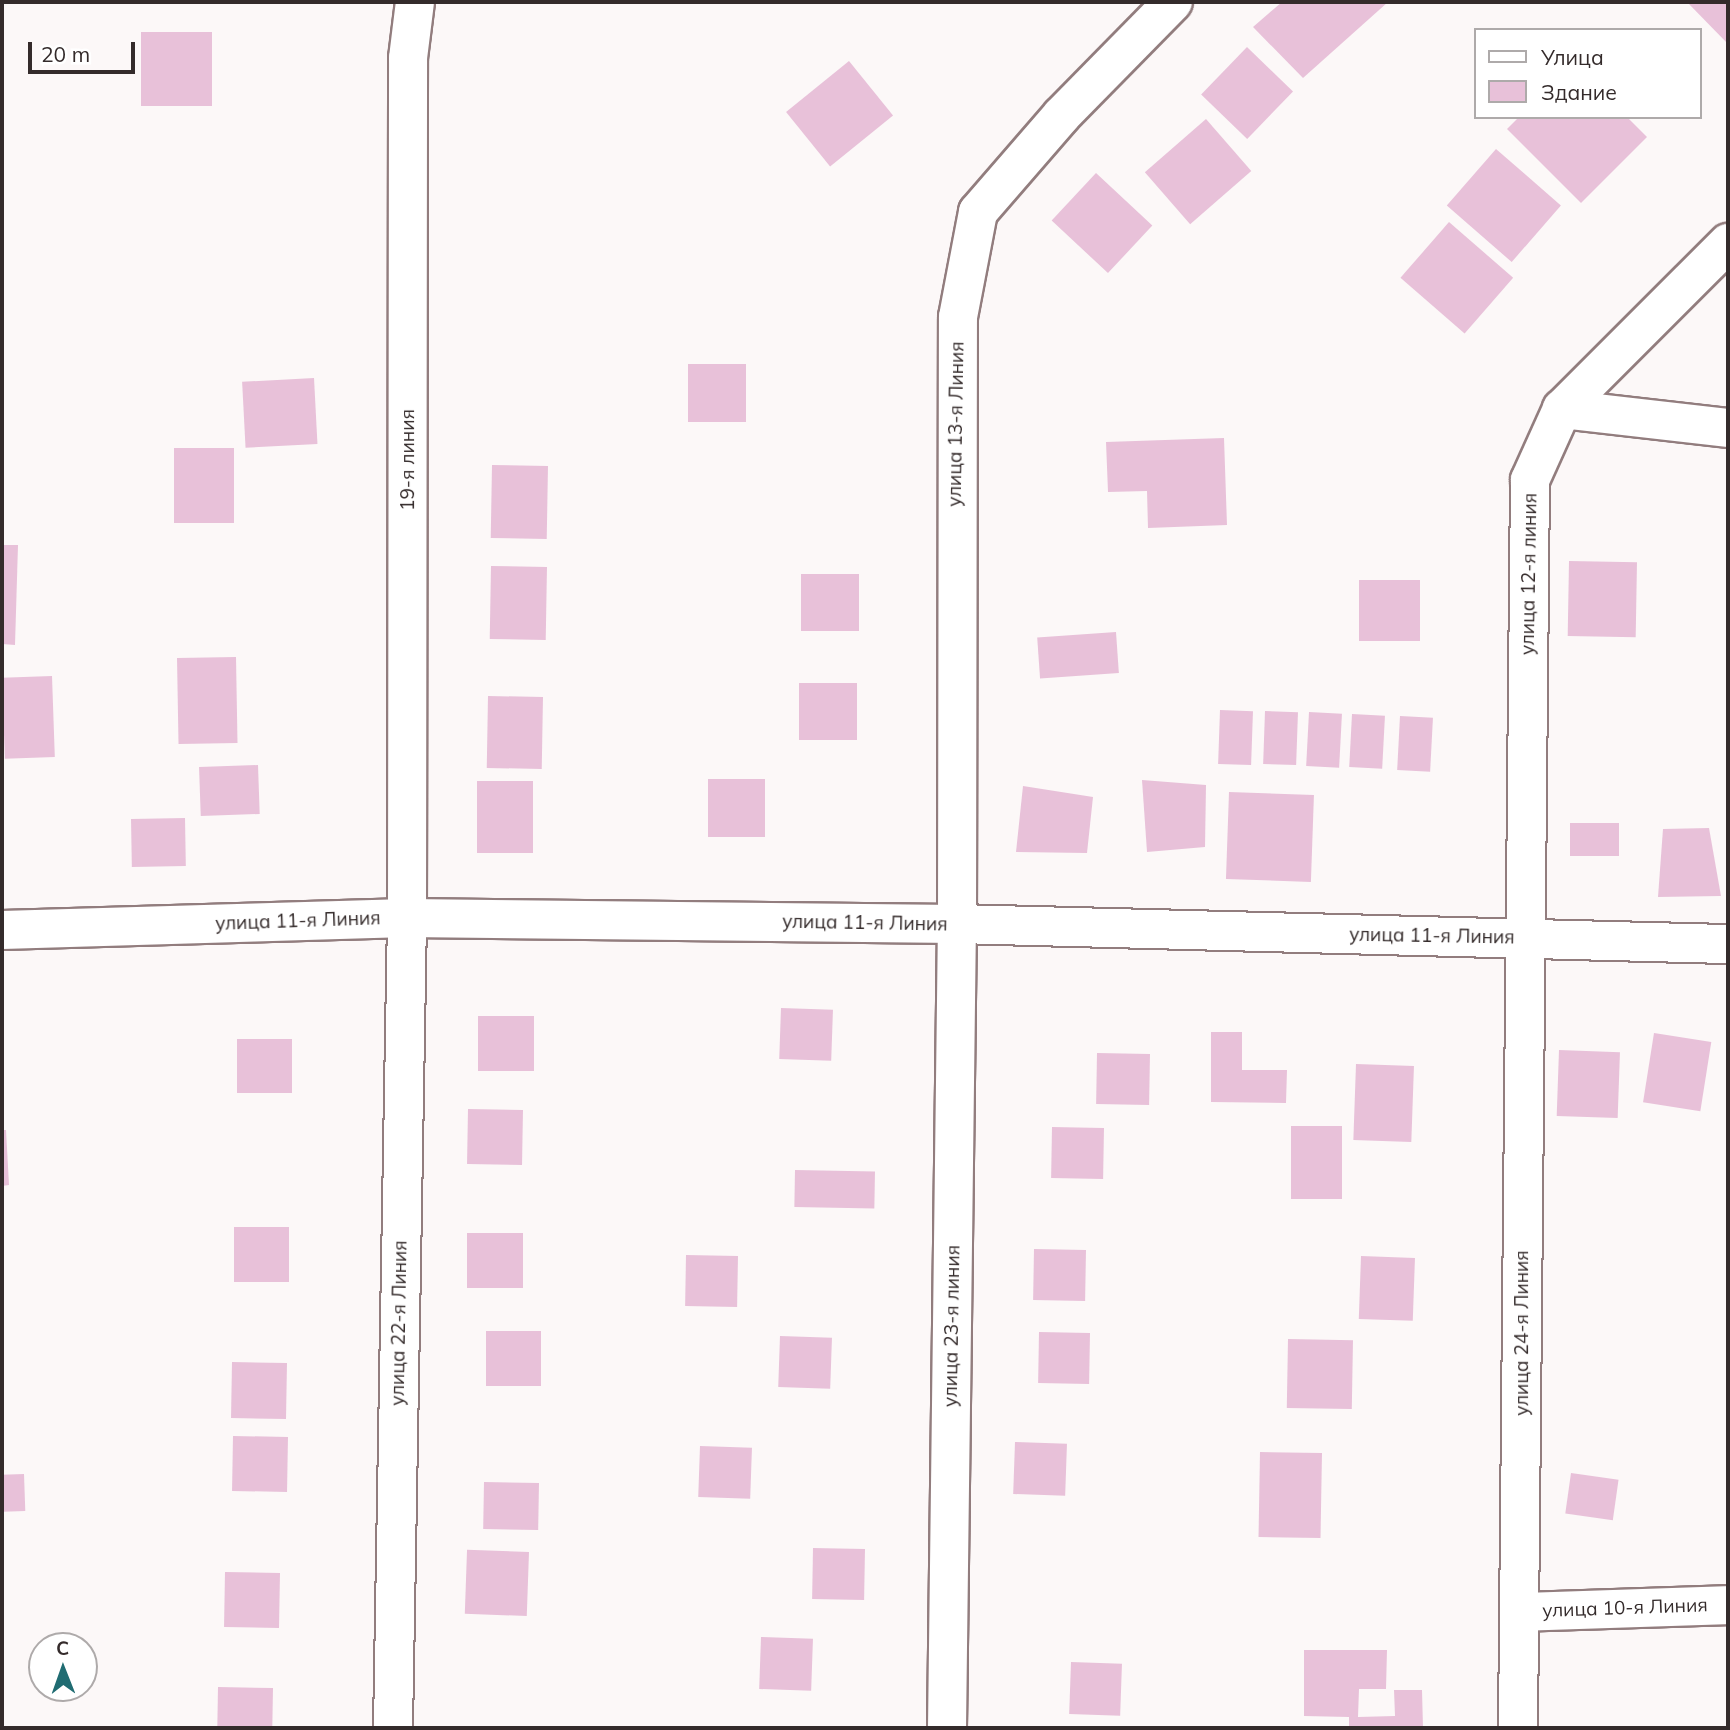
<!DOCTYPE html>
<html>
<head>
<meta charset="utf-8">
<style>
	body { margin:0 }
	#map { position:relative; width:1730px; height:1730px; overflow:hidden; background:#fcf8f8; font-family:Mulish,sans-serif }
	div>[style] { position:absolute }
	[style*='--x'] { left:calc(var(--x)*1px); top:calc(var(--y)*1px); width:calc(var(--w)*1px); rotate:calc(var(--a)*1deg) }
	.building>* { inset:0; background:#e8c1d9; transform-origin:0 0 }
	.roads { filter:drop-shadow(2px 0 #927d7e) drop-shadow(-2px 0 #927d7e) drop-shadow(0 2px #927d7e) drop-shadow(0 -2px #927d7e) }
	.minor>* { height:38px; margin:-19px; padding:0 19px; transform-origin:19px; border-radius:19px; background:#fff }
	span { translate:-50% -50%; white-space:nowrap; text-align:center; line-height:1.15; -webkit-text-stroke:6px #fff; paint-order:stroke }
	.street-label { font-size:19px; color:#342b2b }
	.frame { position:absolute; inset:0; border:4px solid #342b2b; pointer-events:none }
	.legend { position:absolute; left:1474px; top:28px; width:228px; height:91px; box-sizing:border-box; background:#fff; border:2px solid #aeaaaa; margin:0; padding:9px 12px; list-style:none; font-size:21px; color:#342b2b }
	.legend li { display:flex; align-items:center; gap:14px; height:35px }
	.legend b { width:35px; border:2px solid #aeaaaa }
	.north { position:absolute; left:28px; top:1632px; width:70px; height:70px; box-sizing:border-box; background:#fff; border:2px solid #aeaaaa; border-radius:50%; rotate:359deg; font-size:19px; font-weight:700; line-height:28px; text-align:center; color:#342b2b }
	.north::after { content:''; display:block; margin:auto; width:24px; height:32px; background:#206c72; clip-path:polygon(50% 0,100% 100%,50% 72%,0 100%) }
	.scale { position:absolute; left:28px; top:42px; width:107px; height:32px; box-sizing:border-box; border:4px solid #342b2b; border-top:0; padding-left:9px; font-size:21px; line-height:24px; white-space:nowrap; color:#342b2b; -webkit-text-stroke:5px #fff; paint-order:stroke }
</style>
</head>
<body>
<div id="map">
	<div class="building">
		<i style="clip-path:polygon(1282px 2px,1388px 2px,1303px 78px,1253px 27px)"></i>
		<i style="clip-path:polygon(1687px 2px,1728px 2px,1728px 44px)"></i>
		<i style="left:141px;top:32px;width:71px;height:74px"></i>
		<i style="left:1247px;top:47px;width:64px;height:66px;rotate:44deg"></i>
		<i style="left:849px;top:61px;width:70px;height:81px;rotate:51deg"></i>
		<i style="clip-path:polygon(1519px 117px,1627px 117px,1647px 137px,1581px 203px,1507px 129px)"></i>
		<i style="left:1206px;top:119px;width:69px;height:81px;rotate:49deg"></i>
		<i style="left:1496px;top:149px;width:86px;height:75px;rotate:41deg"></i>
		<i style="left:1096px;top:173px;width:77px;height:65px;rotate:43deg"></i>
		<i style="left:1449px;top:222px;width:85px;height:74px;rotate:41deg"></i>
		<i style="left:688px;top:364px;width:58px;height:58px"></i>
		<i style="left:314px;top:378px;width:66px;height:72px;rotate:87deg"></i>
		<i style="clip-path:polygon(1224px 438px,1227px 525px,1148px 528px,1147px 491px,1108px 492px,1106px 442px)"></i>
		<i style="left:174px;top:448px;width:60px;height:75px"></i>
		<i style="left:492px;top:465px;width:56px;height:73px;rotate:1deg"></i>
		<i style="clip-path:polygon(2px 545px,18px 545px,15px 645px,2px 644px)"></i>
		<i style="left:1569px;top:561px;width:68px;height:75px;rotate:1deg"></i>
		<i style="left:491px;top:566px;width:56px;height:73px;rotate:1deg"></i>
		<i style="left:801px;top:574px;width:58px;height:57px"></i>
		<i style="left:1359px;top:580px;width:61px;height:61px"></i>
		<i style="left:1116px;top:632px;width:41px;height:79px;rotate:86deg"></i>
		<i style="left:236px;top:657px;width:86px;height:59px;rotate:89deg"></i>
		<i style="left:52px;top:676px;width:81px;height:50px;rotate:88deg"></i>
		<i style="left:799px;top:683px;width:58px;height:57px"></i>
		<i style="left:488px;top:696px;width:55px;height:72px;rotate:1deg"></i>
		<i style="left:1220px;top:710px;width:33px;height:54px;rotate:2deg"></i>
		<i style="left:1265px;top:711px;width:33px;height:53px;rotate:2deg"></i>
		<i style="left:1309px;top:712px;width:33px;height:54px;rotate:3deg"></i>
		<i style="left:1352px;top:714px;width:33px;height:53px;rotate:3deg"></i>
		<i style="left:1400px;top:716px;width:33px;height:54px;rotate:3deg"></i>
		<i style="left:258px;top:765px;width:49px;height:59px;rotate:88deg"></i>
		<i style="left:708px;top:779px;width:57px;height:58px"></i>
		<i style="clip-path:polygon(1142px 780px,1206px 785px,1205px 847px,1147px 852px)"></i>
		<i style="left:477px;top:781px;width:56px;height:72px"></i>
		<i style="clip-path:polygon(1023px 786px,1093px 797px,1087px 853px,1016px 852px)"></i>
		<i style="left:1229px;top:792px;width:85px;height:87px;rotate:2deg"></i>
		<i style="left:185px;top:818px;width:48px;height:54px;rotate:89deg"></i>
		<i style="left:1570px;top:823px;width:49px;height:33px"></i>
		<i style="clip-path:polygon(1709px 828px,1721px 896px,1658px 897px,1663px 829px)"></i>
		<i style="left:781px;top:1008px;width:52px;height:51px;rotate:2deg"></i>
		<i style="left:478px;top:1016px;width:56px;height:55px"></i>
		<i style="clip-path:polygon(1211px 1032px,1242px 1032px,1242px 1070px,1287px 1070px,1286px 1103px,1211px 1102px)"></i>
		<i style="left:1654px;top:1033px;width:58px;height:70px;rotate:9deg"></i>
		<i style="left:237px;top:1039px;width:55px;height:54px"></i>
		<i style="left:1559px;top:1050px;width:61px;height:66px;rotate:2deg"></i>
		<i style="left:1097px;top:1053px;width:53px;height:51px;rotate:1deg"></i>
		<i style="left:1356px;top:1064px;width:58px;height:76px;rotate:2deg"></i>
		<i style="left:468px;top:1109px;width:55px;height:55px;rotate:1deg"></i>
		<i style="left:1291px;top:1126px;width:51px;height:73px"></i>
		<i style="left:1052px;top:1127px;width:52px;height:51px;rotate:1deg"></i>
		<i style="clip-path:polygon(2px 1130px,6px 1130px,9px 1185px,2px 1186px)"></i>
		<i style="left:795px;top:1170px;width:80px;height:37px;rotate:1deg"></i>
		<i style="left:234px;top:1227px;width:55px;height:55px"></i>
		<i style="left:467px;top:1233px;width:56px;height:55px"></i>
		<i style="left:1034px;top:1249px;width:52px;height:51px;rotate:1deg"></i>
		<i style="left:686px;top:1255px;width:52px;height:51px;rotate:1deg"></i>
		<i style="left:1361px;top:1256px;width:54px;height:63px;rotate:2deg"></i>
		<i style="left:486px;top:1331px;width:55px;height:55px"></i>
		<i style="left:1039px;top:1332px;width:51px;height:51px;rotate:1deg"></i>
		<i style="left:780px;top:1336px;width:52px;height:51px;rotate:2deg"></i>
		<i style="left:1288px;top:1339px;width:65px;height:69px;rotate:1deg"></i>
		<i style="left:232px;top:1362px;width:55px;height:56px;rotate:1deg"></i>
		<i style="left:233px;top:1436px;width:55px;height:55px;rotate:1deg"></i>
		<i style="left:1015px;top:1442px;width:52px;height:52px;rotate:2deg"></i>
		<i style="left:700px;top:1446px;width:52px;height:51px;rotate:2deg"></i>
		<i style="left:1260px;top:1452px;width:62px;height:85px;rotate:1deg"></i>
		<i style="left:1571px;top:1473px;width:48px;height:41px;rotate:8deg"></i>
		<i style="left:24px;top:1474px;width:37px;height:22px;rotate:88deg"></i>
		<i style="left:484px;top:1482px;width:55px;height:47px;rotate:1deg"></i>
		<i style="left:813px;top:1548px;width:52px;height:51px;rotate:1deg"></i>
		<i style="left:529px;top:1552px;width:64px;height:62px;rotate:92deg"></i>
		<i style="left:225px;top:1572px;width:55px;height:55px;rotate:1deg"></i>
		<i style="left:761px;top:1637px;width:52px;height:52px;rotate:2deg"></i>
		<i style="clip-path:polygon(1304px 1650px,1387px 1650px,1386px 1689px,1359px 1689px,1358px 1717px,1395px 1716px,1394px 1690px,1422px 1690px,1423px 1728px,1349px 1728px,1349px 1717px,1304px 1716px)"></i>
		<i style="left:1071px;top:1662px;width:51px;height:52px;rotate:2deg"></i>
		<i style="left:218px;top:1687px;width:55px;height:41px;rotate:1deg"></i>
	</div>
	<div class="roads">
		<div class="minor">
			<i style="--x:1562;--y:409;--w:167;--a:6.5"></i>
			<i style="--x:2;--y:930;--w:405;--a:-1.7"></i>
			<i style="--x:407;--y:918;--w:550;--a:0.63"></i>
			<i style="--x:957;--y:924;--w:771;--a:1.49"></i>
			<i style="--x:1521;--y:1612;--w:207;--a:-1.9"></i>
			<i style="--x:393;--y:1728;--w:810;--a:-89.01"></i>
			<i style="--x:407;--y:918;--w:860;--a:-89.93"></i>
			<i style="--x:408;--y:58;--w:56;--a:-82.9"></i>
			<i style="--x:947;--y:1728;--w:804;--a:-89.29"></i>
			<i style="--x:957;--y:924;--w:607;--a:-89.91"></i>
			<i style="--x:958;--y:317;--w:107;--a:-79.2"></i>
			<i style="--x:978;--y:212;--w:128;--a:-49.1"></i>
			<i style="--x:1062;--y:115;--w:158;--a:-45.5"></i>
			<i style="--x:1518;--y:1728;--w:1248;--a:-89.45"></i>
			<i style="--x:1530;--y:480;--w:78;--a:-65.7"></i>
			<i style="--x:1562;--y:409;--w:235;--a:-45"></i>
		</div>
	</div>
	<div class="street-label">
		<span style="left:956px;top:424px;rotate:-89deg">улица 13-я Линия</span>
		<span style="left:408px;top:460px;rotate:-90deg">19-я линия</span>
		<span style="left:1529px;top:574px;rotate:-89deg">улица 12-я линия</span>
		<span style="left:298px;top:921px;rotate:-2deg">улица 11-я Линия</span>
		<span style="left:865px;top:923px;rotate:1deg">улица 11-я Линия</span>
		<span style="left:1432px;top:936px;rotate:1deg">улица 11-я Линия</span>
		<span style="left:399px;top:1323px;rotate:-89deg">улица 22-я Линия</span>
		<span style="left:952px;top:1326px;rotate:-89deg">улица 23-я линия</span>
		<span style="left:1522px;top:1333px;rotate:-90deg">улица 24-я Линия</span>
		<span style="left:1625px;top:1608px;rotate:-2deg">улица 10-я Линия</span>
	</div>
	<div class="frame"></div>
	<ul class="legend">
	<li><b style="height:9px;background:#fff"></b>Улица</li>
	<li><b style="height:19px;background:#e8c1d9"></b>Здание</li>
	</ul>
	<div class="north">С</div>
	<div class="scale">20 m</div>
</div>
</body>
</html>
